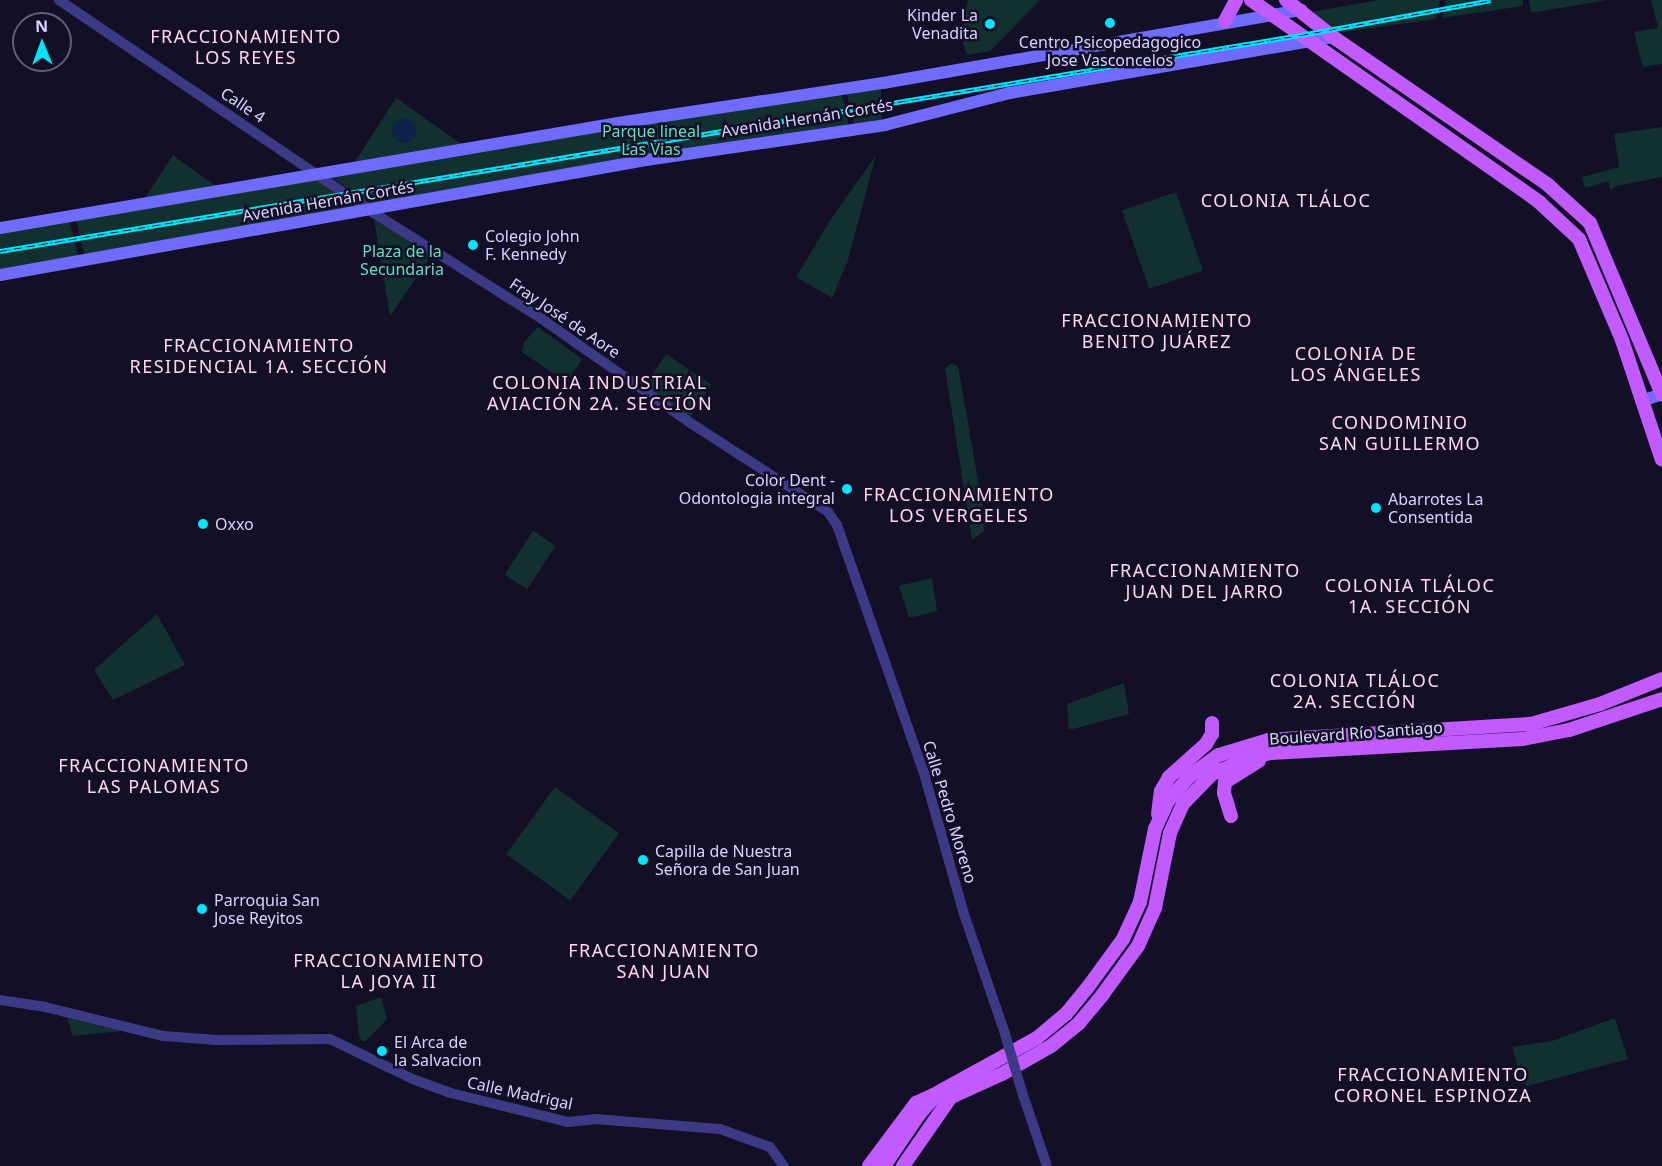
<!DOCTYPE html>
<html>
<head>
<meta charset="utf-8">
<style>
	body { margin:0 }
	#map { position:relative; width:1662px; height:1166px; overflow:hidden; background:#130f26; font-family:"Noto Sans",sans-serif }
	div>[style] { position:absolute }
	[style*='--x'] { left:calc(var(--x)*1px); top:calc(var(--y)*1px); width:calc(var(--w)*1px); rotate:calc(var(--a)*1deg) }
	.green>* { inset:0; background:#12302f; transform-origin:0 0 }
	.water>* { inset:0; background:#0c2248 }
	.round { border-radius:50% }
	.tertiary>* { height:10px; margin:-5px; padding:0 5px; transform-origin:5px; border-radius:5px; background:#3d3a85 }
	.secondary>* { height:12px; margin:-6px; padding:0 6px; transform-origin:6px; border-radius:6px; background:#6f6bff }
	.primary>* { height:14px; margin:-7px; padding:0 7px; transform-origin:7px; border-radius:7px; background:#c25bff }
	.rail>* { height:4.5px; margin-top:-2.25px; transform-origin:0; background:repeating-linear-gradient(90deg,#130f26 0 7px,#00e5ff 0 14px); box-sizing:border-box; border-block:2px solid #00e5ff }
	.tertiary-bridge>* { height:10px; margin:-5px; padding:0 5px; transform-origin:5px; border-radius:5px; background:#3d3a85 }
	.dots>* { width:16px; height:16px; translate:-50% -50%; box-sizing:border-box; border:3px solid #130f26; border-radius:50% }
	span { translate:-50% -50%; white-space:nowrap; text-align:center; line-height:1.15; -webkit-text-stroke:5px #130f26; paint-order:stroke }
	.poi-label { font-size:16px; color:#d9d4ff }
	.right { translate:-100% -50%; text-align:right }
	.left { translate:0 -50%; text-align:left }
	.street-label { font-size:16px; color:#d9d4ff }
	.park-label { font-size:16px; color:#5fe0c0 }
	.neighbourhood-label { font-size:18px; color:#ffd6f0; letter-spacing:1.5px }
	.north { position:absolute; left:12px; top:12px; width:60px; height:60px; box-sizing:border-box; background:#130f26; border:2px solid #625e7d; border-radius:50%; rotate:359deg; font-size:16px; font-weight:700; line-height:24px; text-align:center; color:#d9d4ff }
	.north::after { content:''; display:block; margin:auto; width:21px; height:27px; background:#00e5ff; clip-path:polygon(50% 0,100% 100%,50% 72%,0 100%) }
</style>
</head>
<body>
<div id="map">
	<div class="green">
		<i style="clip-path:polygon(968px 0,1040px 0,990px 51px,967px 55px,961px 38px)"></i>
		<i style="clip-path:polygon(1379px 0,1440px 0,1436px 19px,1337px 33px,1311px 12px)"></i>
		<i style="clip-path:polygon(1446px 0,1523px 0,1523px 6px,1442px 18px)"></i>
		<i style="clip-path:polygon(1529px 0,1607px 0,1531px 13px)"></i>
		<i style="clip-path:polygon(1651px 0,1662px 0,1662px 64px,1643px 67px,1634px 32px,1658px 28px)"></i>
		<i style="clip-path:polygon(881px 86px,882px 122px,855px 126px,846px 91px)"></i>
		<i style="clip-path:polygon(840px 92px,847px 110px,848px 127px,372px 206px,330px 176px)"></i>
		<i style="clip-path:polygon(396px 98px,466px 147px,352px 166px)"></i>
		<i style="clip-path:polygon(1662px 127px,1662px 177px,1617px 186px,1610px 190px,1609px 181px,1585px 188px,1582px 177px,1619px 167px,1614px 134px)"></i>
		<i style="clip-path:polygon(173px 155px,217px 187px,143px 201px)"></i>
		<i style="clip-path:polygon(876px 155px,848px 260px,832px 298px,796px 277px,831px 219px)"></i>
		<i style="clip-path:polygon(317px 179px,358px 209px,85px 257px,76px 220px)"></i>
		<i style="left:1176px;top:192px;width:83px;height:57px;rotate:71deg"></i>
		<i style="clip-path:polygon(374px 219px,432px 255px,390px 316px)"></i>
		<i style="clip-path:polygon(69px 221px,79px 258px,0 272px,0 232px)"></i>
		<i style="clip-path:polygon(538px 327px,582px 359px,567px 383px,522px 352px,524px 342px)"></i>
		<i style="left:666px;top:354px;width:55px;height:39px;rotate:34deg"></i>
		<i style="clip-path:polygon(951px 364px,958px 366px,983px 509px,984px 531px,972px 540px,945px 368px)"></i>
		<i style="left:533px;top:531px;width:27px;height:52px;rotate:33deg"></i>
		<i style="clip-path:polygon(932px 578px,937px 611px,909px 618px,899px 586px)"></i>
		<i style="clip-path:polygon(157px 614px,185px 665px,113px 700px,94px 670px)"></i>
		<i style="clip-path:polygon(1124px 683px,1129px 714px,1069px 730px,1067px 704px)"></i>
		<i style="left:555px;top:787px;width:79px;height:83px;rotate:36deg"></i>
		<i style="clip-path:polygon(381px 997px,387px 1019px,366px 1041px,362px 1041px,359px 1036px,356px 1006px)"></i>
		<i style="clip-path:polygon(67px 1018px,122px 1031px,73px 1036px)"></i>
		<i style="clip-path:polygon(1615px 1018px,1628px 1059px,1524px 1087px,1512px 1047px,1552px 1041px)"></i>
	</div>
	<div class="water">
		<i class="round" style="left:392px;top:119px;width:24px;height:24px"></i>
	</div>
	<div class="tertiary">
		<i style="--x:59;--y:0;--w:374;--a:34.1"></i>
		<i style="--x:369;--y:210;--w:201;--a:32.2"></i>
		<i style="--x:539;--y:317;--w:183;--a:35"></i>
		<i style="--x:689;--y:422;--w:166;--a:32.9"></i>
		<i style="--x:828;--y:512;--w:16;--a:55"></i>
		<i style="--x:837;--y:525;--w:260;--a:70.7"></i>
		<i style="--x:923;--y:770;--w:150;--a:74.1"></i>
		<i style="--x:964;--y:914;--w:127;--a:71.1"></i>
		<i style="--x:0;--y:1000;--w:46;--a:8.8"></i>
		<i style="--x:45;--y:1007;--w:122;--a:13.8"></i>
		<i style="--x:163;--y:1036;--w:54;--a:4.2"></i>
		<i style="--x:217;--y:1040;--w:113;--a:-0.5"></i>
		<i style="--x:330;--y:1039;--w:94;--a:25.8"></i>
		<i style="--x:415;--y:1080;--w:38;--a:20"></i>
		<i style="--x:451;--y:1093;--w:121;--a:13.9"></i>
		<i style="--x:568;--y:1122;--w:27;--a:-6"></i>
		<i style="--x:595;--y:1119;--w:125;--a:4.6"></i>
		<i style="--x:720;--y:1129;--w:53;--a:19.8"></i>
		<i style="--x:770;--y:1147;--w:24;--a:54"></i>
		<i style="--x:1023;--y:1095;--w:75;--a:71.3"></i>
	</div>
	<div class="secondary">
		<i style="--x:0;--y:228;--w:627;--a:-9.64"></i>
		<i style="--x:618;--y:123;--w:268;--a:-8.6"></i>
		<i style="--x:883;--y:83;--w:425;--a:-9.9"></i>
		<i style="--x:0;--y:275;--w:656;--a:-10.09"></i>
		<i style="--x:646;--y:160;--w:242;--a:-8.3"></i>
		<i style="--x:885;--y:125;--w:129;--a:-14.4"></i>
		<i style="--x:1010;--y:93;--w:328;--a:-9.8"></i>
		<i style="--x:1641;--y:401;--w:22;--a:-18"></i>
	</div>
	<div class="primary">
		<i style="--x:1251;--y:0;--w:352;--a:35"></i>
		<i style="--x:1539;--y:202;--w:54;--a:42.8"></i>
		<i style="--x:1579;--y:239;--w:110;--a:66.9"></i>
		<i style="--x:1622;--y:340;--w:126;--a:71.6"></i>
		<i style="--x:1286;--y:0;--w:60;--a:38.2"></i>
		<i style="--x:1333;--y:37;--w:261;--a:34.5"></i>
		<i style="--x:1548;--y:185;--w:57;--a:42.1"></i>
		<i style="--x:1590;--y:223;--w:186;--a:67.2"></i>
		<i style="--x:1225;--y:21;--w:24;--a:-62"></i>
		<i style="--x:1158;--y:814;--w:23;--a:-83"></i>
		<i style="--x:1161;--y:791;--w:16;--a:-60"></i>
		<i style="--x:1169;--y:777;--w:50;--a:-41.7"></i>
		<i style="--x:1206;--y:744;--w:12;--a:-59"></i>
		<i style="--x:1212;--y:734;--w:11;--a:-90"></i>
		<i style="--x:1231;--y:816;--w:24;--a:-107"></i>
		<i style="--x:1224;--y:793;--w:11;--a:-85"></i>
		<i style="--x:1225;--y:782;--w:40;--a:-32"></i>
		<i style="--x:869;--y:1166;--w:79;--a:-53.3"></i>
		<i style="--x:916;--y:1103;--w:21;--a:-25"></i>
		<i style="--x:884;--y:1166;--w:64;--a:-55.8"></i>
		<i style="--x:920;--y:1113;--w:28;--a:-48"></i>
		<i style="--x:939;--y:1092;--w:112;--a:-28.9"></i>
		<i style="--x:1037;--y:1038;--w:38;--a:-40"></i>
		<i style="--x:1066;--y:1014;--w:35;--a:-51"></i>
		<i style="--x:1088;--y:987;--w:59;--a:-53.9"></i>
		<i style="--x:1123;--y:939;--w:41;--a:-65.3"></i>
		<i style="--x:1140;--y:902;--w:75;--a:-78.4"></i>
		<i style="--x:1155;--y:829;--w:31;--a:-65"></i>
		<i style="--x:1168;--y:801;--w:35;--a:-49"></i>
		<i style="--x:1191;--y:775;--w:34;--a:-36"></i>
		<i style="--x:1219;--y:755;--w:51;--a:-17"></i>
		<i style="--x:1268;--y:740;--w:263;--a:-3.5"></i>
		<i style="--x:1531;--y:724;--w:72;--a:-16.2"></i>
		<i style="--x:1600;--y:704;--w:67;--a:-22"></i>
		<i style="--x:903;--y:1166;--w:84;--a:-55.2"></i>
		<i style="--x:951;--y:1097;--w:56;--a:-24.3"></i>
		<i style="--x:1002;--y:1074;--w:56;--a:-29.7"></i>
		<i style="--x:1051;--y:1046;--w:36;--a:-39"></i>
		<i style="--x:1079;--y:1023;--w:38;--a:-50"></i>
		<i style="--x:1103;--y:994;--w:59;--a:-53.9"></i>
		<i style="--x:1138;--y:946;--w:42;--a:-65.9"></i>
		<i style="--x:1155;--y:908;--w:76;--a:-78.7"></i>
		<i style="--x:1170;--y:833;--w:32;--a:-66"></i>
		<i style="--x:1183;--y:804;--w:42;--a:-46"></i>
		<i style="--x:1212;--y:774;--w:39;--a:-23"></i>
		<i style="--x:1248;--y:759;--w:24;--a:-15"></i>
		<i style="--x:1271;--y:753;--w:252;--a:-3.2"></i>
		<i style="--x:1523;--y:739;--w:47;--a:-11.1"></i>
		<i style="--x:1569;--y:730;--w:98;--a:-18.4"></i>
	</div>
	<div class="rail">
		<i style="--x:0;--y:251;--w:1319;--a:-9.43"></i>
		<i style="--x:1301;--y:35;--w:193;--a:-10.4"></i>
	</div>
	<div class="tertiary-bridge">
		<i style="--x:1005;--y:1034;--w:64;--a:73.6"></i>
	</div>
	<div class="dots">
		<i style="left:1110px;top:23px;background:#00e5ff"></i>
		<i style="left:990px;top:24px;background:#00e5ff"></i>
		<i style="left:473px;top:245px;background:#00e5ff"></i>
		<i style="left:847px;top:489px;background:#00e5ff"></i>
		<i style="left:1376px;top:508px;background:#00e5ff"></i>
		<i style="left:203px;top:524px;background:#00e5ff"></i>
		<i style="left:643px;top:860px;background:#00e5ff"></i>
		<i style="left:202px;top:909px;background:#00e5ff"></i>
		<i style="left:382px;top:1051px;background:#00e5ff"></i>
	</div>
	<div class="poi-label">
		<span class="right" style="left:978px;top:24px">Kinder La<br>Venadita</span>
		<span style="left:1110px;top:51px">Centro Psicopedagogico<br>Jose Vasconcelos</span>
		<span class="left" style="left:485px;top:245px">Colegio John<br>F. Kennedy</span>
		<span class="right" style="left:835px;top:489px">Color Dent -<br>Odontologia integral</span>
		<span class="left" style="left:1388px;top:508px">Abarrotes La<br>Consentida</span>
		<span class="left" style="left:215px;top:524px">Oxxo</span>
		<span class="left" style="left:655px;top:860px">Capilla de Nuestra<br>Señora de San Juan</span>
		<span class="left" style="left:214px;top:909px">Parroquia San<br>Jose Reyitos</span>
		<span class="left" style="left:394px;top:1051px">El Arca de<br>la Salvacion</span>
	</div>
	<div class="street-label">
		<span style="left:243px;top:105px;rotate:34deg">Calle 4</span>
		<span style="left:807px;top:118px;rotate:-9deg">Avenida Hernán Cortés</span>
		<span style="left:328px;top:201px;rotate:-10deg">Avenida Hernán Cortés</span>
		<span style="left:565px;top:318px;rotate:34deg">Fray José de Aore</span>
		<span style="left:1356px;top:733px;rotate:-4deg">Boulevard Río Santiago</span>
		<span style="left:950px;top:812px;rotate:73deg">Calle Pedro Moreno</span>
		<span style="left:520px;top:1093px;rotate:12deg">Calle Madrigal</span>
	</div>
	<div class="park-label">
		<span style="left:651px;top:140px">Parque lineal<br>Las Vias</span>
		<span style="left:402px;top:260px">Plaza de la<br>Secundaria</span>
	</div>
	<div class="neighbourhood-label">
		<span style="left:246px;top:47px">FRACCIONAMIENTO<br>LOS REYES</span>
		<span style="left:1286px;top:200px">COLONIA TLÁLOC</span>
		<span style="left:1157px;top:331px">FRACCIONAMIENTO<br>BENITO JUÁREZ</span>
		<span style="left:259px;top:356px">FRACCIONAMIENTO<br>RESIDENCIAL 1A. SECCIÓN</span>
		<span style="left:1356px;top:364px">COLONIA DE<br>LOS ÁNGELES</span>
		<span style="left:600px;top:393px">COLONIA INDUSTRIAL<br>AVIACIÓN 2A. SECCIÓN</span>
		<span style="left:1400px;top:433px">CONDOMINIO<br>SAN GUILLERMO</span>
		<span style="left:959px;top:505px">FRACCIONAMIENTO<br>LOS VERGELES</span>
		<span style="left:1205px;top:581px">FRACCIONAMIENTO<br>JUAN DEL JARRO</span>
		<span style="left:1410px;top:596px">COLONIA TLÁLOC<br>1A. SECCIÓN</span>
		<span style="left:1355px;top:691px">COLONIA TLÁLOC<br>2A. SECCIÓN</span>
		<span style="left:154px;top:776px">FRACCIONAMIENTO<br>LAS PALOMAS</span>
		<span style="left:664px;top:961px">FRACCIONAMIENTO<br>SAN JUAN</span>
		<span style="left:389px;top:971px">FRACCIONAMIENTO<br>LA JOYA II</span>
		<span style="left:1433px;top:1085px">FRACCIONAMIENTO<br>CORONEL ESPINOZA</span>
	</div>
	<div class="north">N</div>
</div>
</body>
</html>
